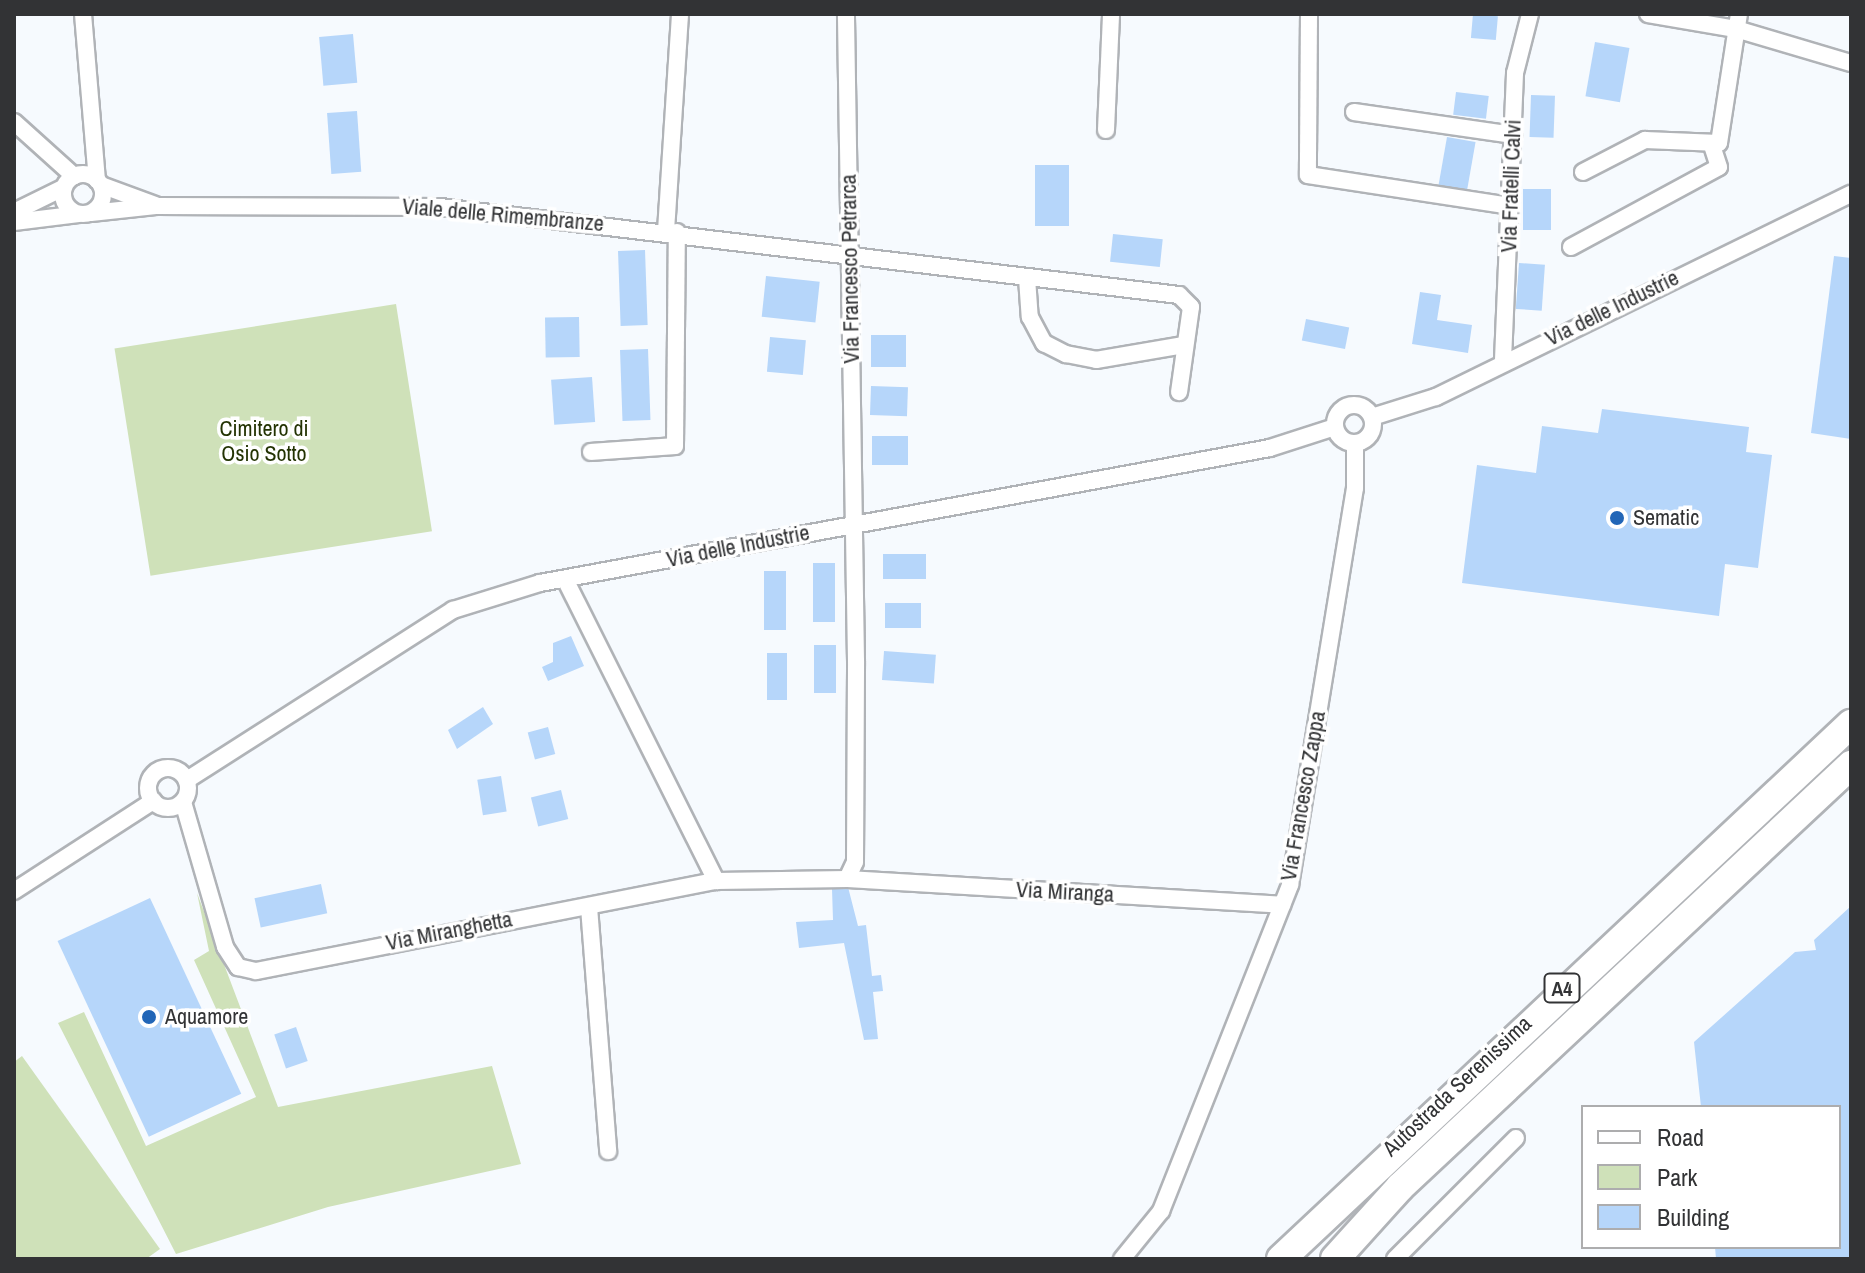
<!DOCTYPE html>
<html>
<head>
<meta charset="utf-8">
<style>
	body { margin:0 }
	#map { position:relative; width:1865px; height:1273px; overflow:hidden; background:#f6fafe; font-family:"Archivo Narrow",sans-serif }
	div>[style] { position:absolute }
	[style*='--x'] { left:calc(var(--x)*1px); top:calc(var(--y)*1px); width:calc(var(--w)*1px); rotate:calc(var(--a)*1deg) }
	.green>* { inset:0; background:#cfe1b9; transform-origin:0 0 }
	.building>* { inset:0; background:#b6d6fa; transform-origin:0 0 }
	.roads { filter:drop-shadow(2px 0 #b0b3b7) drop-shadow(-2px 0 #b0b3b7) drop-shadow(0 2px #b0b3b7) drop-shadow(0 -2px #b0b3b7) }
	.street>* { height:16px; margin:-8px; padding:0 8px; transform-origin:8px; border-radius:8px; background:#fff }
	.street>.ring { margin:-8px; padding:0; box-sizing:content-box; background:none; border:16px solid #fff; border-radius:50% }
	.highway>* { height:28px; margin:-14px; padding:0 14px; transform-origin:14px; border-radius:14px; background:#fff }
	.dots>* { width:22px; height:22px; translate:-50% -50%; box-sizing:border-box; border:4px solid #fff; border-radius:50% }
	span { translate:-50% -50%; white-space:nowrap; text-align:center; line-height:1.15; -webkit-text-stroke:7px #fff; paint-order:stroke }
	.shield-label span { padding:2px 6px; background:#fff; border:2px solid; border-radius:6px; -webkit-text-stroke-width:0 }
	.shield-label { font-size:20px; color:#323335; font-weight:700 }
	.street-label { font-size:22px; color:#323335 }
	.park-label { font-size:22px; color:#233303 }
	.poi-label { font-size:22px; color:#323335 }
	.left { translate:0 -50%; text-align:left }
	.frame { position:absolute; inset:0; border:16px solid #323335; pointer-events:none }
	.legend { position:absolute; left:1581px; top:1105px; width:260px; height:144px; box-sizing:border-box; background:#fff; border:2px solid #adadae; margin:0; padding:10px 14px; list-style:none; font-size:24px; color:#323335 }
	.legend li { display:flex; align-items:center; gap:16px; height:40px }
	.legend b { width:40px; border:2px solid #adadae }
</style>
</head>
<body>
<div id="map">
	<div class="green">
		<i style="left:396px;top:304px;width:230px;height:285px;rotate:81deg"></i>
		<i style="clip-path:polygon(197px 893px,278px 1107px,492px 1066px,521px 1164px,328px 1207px,176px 1254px,58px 1023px,84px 1012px,146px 1146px,256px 1097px,194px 960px,209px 951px)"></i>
		<i style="clip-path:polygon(22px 1056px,160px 1249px,146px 1259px,14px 1259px,14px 1062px)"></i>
	</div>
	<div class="building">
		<i style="left:1473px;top:14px;width:25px;height:24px;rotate:5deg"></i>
		<i style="left:353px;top:34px;width:49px;height:34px;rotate:85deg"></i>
		<i style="left:1595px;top:42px;width:35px;height:55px;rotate:10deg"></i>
		<i style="left:1456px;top:92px;width:33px;height:23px;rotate:7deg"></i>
		<i style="left:1531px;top:95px;width:24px;height:42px;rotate:2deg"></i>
		<i style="left:357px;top:111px;width:61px;height:30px;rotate:86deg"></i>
		<i style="left:1447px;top:137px;width:29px;height:52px;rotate:10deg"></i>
		<i style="left:1035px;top:165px;width:34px;height:61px"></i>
		<i style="left:1523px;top:189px;width:28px;height:41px"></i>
		<i style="left:1113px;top:234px;width:50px;height:28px;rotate:6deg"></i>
		<i style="left:645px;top:250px;width:75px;height:27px;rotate:88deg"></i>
		<i style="clip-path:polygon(1834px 256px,1851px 258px,1851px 439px,1811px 433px)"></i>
		<i style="left:1519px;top:263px;width:26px;height:46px;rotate:4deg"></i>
		<i style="left:766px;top:276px;width:54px;height:41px;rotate:6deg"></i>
		<i style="clip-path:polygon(1420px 292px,1441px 295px,1437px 320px,1472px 325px,1468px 353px,1412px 344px)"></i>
		<i style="left:579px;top:317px;width:40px;height:34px;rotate:89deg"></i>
		<i style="left:1306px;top:319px;width:44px;height:22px;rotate:11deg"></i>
		<i style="left:871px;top:335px;width:35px;height:32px"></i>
		<i style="left:770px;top:337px;width:36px;height:35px;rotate:5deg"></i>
		<i style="left:648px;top:349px;width:71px;height:28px;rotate:88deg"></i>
		<i style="left:592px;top:377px;width:45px;height:41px;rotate:86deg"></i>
		<i style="left:871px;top:386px;width:37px;height:29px;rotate:2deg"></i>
		<i style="clip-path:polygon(1602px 409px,1749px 427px,1746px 452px,1772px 455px,1758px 568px,1725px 564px,1719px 616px,1462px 583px,1477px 465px,1536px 473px,1542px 426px,1598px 433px)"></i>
		<i style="left:872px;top:436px;width:36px;height:29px"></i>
		<i style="left:883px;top:554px;width:43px;height:25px"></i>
		<i style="left:813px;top:563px;width:22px;height:59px"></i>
		<i style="left:764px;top:571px;width:22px;height:59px"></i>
		<i style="left:885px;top:603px;width:36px;height:25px"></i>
		<i style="clip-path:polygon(571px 636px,584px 666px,548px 681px,542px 667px,553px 662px,553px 643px)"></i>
		<i style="left:814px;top:645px;width:22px;height:48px"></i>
		<i style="left:884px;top:651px;width:52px;height:29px;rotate:4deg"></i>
		<i style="left:767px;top:653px;width:20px;height:47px"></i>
		<i style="clip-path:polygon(483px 707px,493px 724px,457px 749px,448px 730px)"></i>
		<i style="left:548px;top:727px;width:28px;height:21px;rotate:75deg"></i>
		<i style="left:501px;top:776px;width:36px;height:24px;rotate:81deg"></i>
		<i style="left:561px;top:790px;width:30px;height:31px;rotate:76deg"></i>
		<i style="left:321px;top:884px;width:30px;height:68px;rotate:78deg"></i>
		<i style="clip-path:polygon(848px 887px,858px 926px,866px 925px,872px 976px,881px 975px,883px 991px,873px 992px,878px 1039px,864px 1040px,844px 943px,799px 948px,796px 922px,833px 920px,832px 889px)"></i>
		<i style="left:150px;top:898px;width:216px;height:102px;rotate:65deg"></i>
		<i style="clip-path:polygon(1851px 906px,1851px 1259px,1716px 1259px,1715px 1247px,1839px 1247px,1839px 1107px,1701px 1107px,1694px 1042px,1795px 952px,1816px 950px,1814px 940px)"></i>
		<i style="left:296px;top:1027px;width:36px;height:23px;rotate:71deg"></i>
	</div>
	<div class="roads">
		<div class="street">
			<i style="--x:83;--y:14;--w:167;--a:85.2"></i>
			<i style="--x:1309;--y:14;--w:161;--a:90.4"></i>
			<i style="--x:1308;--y:175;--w:204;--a:8.7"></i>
			<i style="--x:1648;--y:14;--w:89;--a:9.7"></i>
			<i style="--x:1736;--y:29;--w:120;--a:16.5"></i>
			<i style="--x:1354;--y:112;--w:161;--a:8.2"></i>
			<i style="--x:14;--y:122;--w:81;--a:42"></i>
			<i style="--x:1106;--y:130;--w:116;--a:-87.5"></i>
			<i style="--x:1583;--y:172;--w:70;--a:-27.3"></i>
			<i style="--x:1645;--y:140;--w:74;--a:2.3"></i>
			<i style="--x:1719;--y:143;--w:131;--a:-81.2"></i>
			<i class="ring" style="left:63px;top:174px;width:24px;height:24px"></i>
			<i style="--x:101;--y:185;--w:58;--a:20.3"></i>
			<i style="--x:14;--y:212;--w:55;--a:-26.1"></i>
			<i style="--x:91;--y:213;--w:65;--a:-6.1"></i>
			<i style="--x:156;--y:206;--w:284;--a:0.2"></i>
			<i style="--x:440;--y:207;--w:744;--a:6.79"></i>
			<i style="--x:1179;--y:295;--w:17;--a:45"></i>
			<i style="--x:1191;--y:307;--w:86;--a:98"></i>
			<i style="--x:14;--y:222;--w:65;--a:-7"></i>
			<i style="--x:666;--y:231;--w:217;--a:-86.3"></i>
			<i style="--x:1571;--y:247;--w:168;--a:-28.4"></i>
			<i style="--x:1719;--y:167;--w:20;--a:-108"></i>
			<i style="--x:1027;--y:278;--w:39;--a:86"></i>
			<i style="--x:1030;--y:317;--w:30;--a:62"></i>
			<i style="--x:1044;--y:343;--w:25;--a:27"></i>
			<i style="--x:1066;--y:354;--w:31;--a:11"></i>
			<i style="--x:1096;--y:360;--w:89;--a:-9.7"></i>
			<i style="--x:1503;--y:360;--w:287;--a:-87.6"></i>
			<i style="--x:1515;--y:73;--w:61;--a:-75.7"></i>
			<i class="ring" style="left:1335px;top:405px;width:22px;height:22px"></i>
			<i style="--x:1372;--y:417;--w:67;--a:-17.4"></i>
			<i style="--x:1436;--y:397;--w:462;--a:-26.1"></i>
			<i style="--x:591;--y:452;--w:84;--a:-4.1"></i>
			<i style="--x:675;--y:446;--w:214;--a:-89.5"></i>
			<i style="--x:565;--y:579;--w:338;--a:63.4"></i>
			<i class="ring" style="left:148px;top:768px;width:24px;height:24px"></i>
			<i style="--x:187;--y:780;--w:316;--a:-32.6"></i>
			<i style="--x:453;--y:610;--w:91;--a:-17.2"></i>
			<i style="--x:540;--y:583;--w:742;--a:-10.48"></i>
			<i style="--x:1270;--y:448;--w:68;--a:-17.9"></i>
			<i style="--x:183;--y:802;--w:151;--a:73.8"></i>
			<i style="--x:225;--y:947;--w:24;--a:57"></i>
			<i style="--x:238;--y:967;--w:18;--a:13"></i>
			<i style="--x:256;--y:971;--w:469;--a:-11.1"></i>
			<i style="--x:716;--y:881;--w:131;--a:-0.9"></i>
			<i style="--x:847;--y:879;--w:19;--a:-65"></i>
			<i style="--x:855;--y:862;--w:201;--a:-89.7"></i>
			<i style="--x:856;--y:661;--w:647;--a:-90.89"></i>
			<i style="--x:847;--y:879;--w:436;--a:3.4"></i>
			<i style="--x:14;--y:891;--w:166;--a:-32.9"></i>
			<i style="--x:589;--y:907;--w:245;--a:85.5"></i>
			<i style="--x:1122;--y:1259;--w:62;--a:-50.9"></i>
			<i style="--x:1161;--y:1211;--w:351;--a:-68.4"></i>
			<i style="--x:1290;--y:885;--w:402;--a:-80.7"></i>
			<i style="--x:1355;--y:488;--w:45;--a:-90"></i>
			<i style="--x:1395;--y:1259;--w:171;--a:-45"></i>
		</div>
		<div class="highway">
			<i style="--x:1281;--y:1259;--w:782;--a:-43.19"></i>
			<i style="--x:1335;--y:1259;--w:97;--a:-47.9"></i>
			<i style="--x:1400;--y:1187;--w:618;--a:-43.1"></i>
		</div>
	</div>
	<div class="dots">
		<i style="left:1617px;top:518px;background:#2266b7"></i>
		<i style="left:149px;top:1017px;background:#2266b7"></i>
	</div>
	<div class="shield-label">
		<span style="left:1562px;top:988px">A4</span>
	</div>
	<div class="street-label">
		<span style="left:1511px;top:186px;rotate:-88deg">Via Fratelli Calvi</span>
		<span style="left:503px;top:215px;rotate:5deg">Viale delle Rimembranze</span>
		<span style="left:850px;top:269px;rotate:-91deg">Via Francesco Petrarca</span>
		<span style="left:1612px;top:308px;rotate:-26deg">Via delle Industrie</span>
		<span style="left:738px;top:546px;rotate:-11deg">Via delle Industrie</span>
		<span style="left:1303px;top:796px;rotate:-80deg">Via Francesco Zappa</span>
		<span style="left:1065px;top:892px;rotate:3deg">Via Miranga</span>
		<span style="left:449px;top:931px;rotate:-11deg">Via Miranghetta</span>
		<span style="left:1457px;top:1086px;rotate:-43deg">Autostrada Serenissima</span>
	</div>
	<div class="park-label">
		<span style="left:264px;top:441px">Cimitero di<br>Osio Sotto</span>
	</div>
	<div class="poi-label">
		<span class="left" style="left:1633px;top:518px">Sematic</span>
		<span class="left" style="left:165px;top:1017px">Aquamore</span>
	</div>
	<div class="frame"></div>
	<ul class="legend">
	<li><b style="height:10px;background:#fff"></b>Road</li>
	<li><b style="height:22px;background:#cfe1b9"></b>Park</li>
	<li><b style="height:22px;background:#b6d6fa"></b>Building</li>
	</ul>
</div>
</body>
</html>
